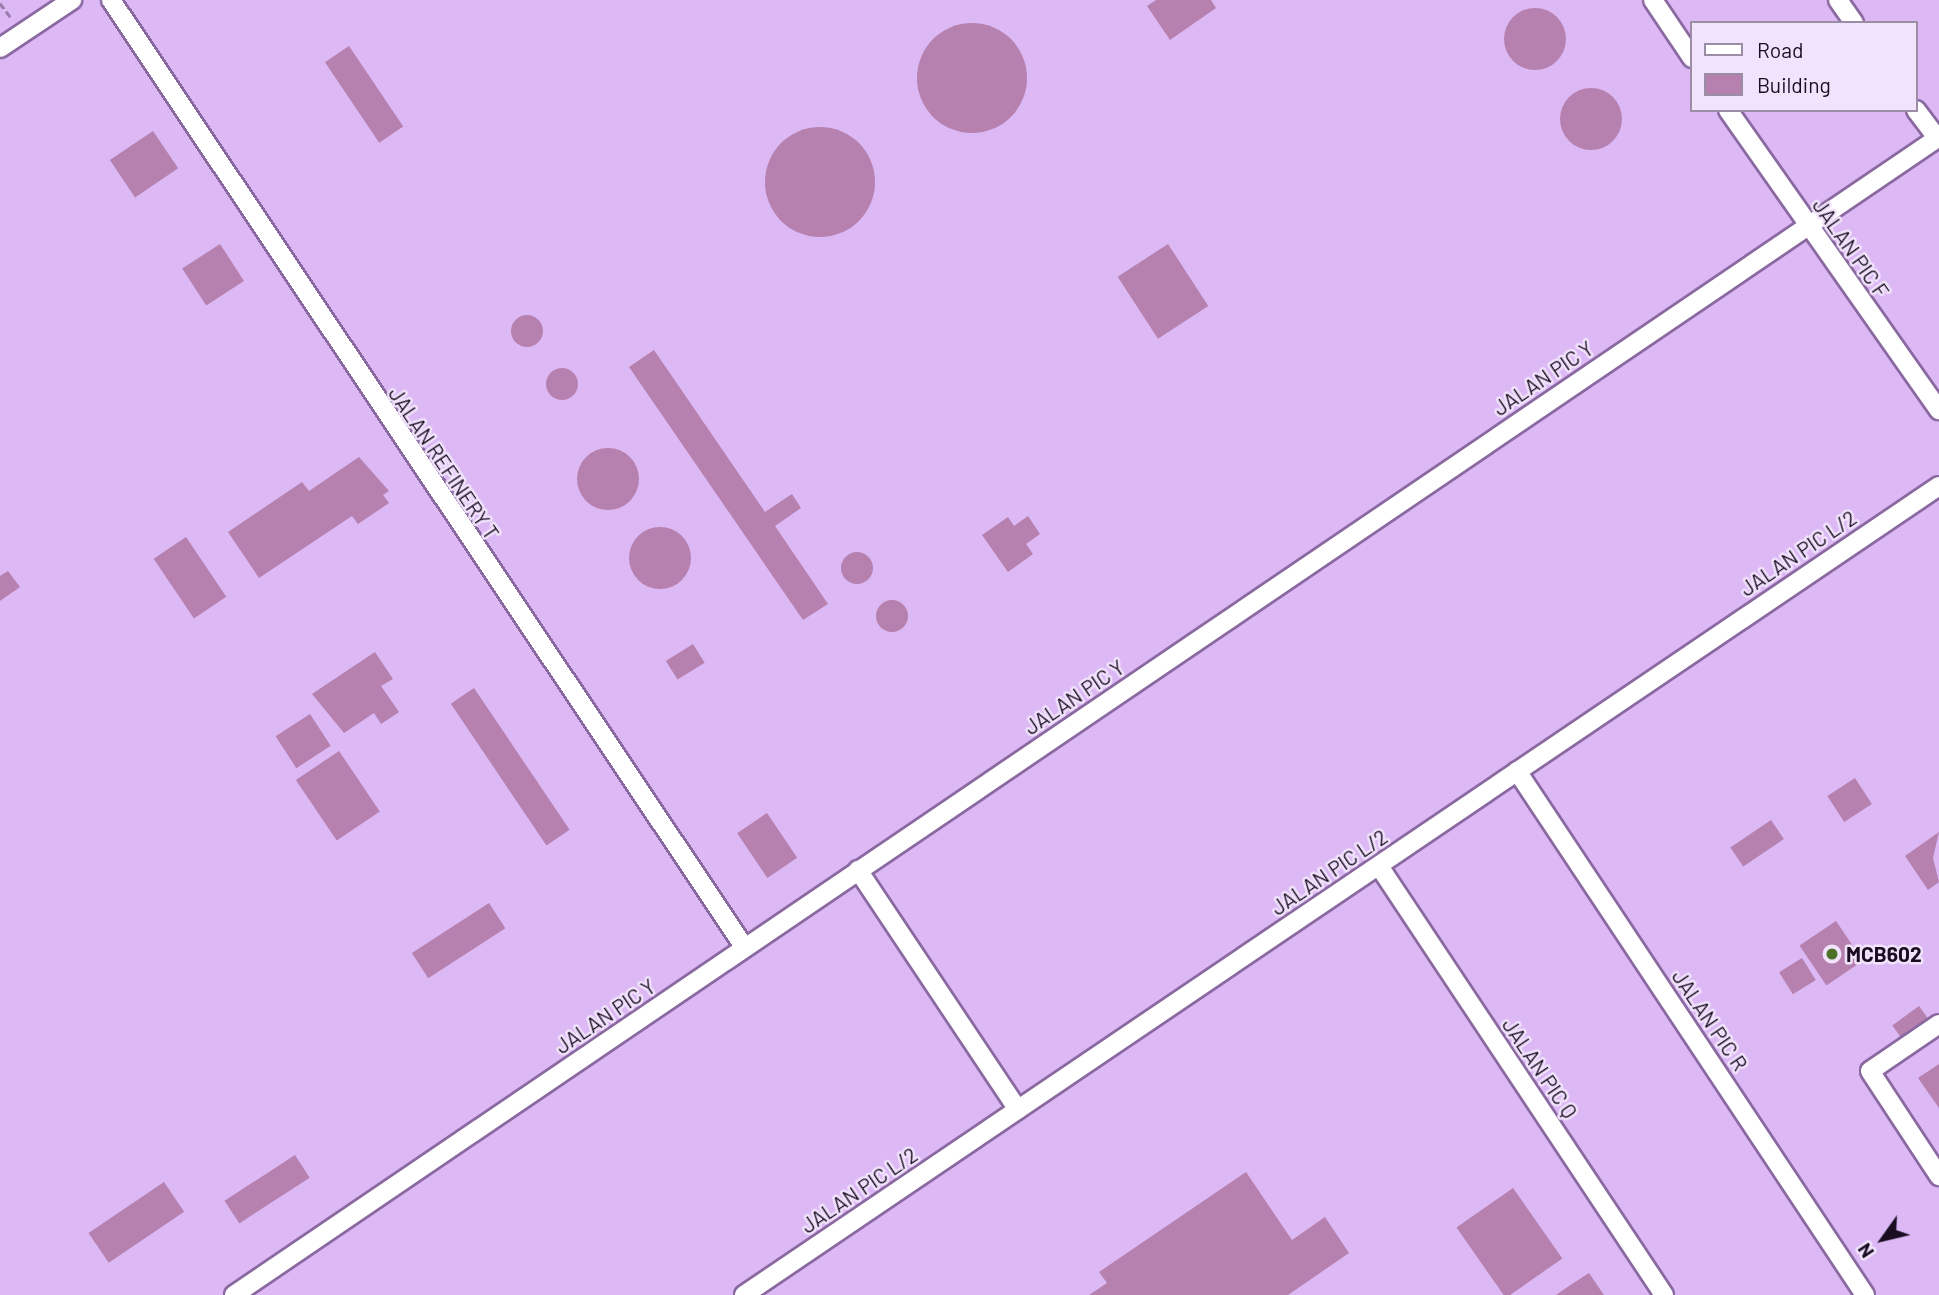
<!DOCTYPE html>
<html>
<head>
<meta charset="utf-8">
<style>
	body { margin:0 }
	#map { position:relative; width:1939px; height:1295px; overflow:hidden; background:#dcb8f5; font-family:Barlow,sans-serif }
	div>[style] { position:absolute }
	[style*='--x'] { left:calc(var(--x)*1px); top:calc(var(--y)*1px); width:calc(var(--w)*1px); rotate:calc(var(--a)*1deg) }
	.building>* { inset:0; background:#b681af; transform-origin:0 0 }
	.round { border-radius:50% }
	.path>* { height:2.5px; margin-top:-1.25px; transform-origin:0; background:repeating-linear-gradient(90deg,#9a7ead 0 7px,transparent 0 10.5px) }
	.roads { filter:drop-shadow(2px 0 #8a69a0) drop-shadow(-2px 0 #8a69a0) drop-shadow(0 2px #8a69a0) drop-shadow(0 -2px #8a69a0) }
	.minor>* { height:18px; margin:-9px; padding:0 9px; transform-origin:9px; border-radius:9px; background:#fff }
	.dots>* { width:19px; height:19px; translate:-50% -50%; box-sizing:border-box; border:4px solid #f1e3fc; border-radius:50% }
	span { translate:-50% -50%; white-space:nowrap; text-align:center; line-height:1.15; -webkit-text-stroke:5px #f1e3fc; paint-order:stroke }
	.street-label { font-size:21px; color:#1a0d22 }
	.poi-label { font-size:21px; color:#1a0d22; font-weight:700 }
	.left { translate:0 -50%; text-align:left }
	.legend { position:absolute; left:1690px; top:21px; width:228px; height:91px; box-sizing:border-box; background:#f1e3fc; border:2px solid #9b8da5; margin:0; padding:9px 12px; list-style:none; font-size:21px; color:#1a0d22 }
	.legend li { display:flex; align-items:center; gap:14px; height:35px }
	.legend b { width:35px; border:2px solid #9b8da5 }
	.north { position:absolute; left:1848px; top:1204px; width:70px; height:70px; -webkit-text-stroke:5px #f1e3fc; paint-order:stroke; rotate:236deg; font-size:19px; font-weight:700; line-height:28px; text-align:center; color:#1a0d22 }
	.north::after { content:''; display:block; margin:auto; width:24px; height:32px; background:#1a0d22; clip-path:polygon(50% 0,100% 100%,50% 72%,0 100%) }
</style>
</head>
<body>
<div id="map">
	<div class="building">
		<i style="clip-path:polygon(1156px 0,1211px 0,1216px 8px,1170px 40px,1147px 6px)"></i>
		<i class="round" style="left:1504px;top:8px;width:62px;height:62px"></i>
		<i class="round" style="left:917px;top:23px;width:110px;height:110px"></i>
		<i style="left:349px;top:46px;width:97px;height:29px;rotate:56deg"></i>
		<i class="round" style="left:1560px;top:88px;width:62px;height:62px"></i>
		<i class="round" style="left:765px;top:127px;width:110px;height:110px"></i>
		<i style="left:153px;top:131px;width:45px;height:52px;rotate:56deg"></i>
		<i style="left:220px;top:244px;width:44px;height:45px;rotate:57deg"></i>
		<i style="left:1168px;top:244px;width:74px;height:60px;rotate:57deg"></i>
		<i class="round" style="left:511px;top:315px;width:32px;height:32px"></i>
		<i style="clip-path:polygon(654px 350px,765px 512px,792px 494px,801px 508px,775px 526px,828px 604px,803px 620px,629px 367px)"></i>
		<i class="round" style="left:546px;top:368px;width:32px;height:32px"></i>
		<i class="round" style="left:577px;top:448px;width:62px;height:62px"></i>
		<i style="clip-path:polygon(359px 457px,389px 491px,383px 495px,389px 503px,358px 524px,352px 516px,259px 578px,228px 532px,302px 482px,309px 491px)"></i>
		<i style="clip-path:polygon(1028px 516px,1040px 534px,1026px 544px,1033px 554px,1008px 572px,982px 535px,1008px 517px,1014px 526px)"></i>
		<i class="round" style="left:629px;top:527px;width:62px;height:62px"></i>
		<i style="left:186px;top:537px;width:72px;height:39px;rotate:56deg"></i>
		<i class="round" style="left:841px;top:552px;width:32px;height:32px"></i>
		<i style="clip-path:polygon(8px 571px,20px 587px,0 601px,0 576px)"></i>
		<i class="round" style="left:876px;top:600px;width:32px;height:32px"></i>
		<i style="left:693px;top:644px;width:22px;height:32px;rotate:58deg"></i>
		<i style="clip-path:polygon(375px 652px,393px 679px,381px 686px,399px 712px,381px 724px,374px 713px,344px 733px,312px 694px)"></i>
		<i style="left:474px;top:688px;width:171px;height:28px;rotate:56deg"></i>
		<i style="left:310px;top:714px;width:38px;height:41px;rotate:57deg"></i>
		<i style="left:339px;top:751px;width:73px;height:52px;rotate:56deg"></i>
		<i style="left:1855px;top:778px;width:31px;height:33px;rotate:57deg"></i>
		<i style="left:767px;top:813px;width:54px;height:36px;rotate:56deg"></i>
		<i style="left:1771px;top:820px;width:23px;height:49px;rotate:56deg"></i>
		<i style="clip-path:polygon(1939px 832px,1933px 858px,1939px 882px,1928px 890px,1905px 856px)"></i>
		<i style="left:489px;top:903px;width:30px;height:92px;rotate:57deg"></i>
		<i style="left:1836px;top:921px;width:48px;height:44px;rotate:56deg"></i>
		<i style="left:1802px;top:958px;width:26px;height:27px;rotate:58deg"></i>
		<i style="left:1919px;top:1006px;width:17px;height:33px;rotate:54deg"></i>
		<i style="clip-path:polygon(1939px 1064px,1939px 1108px,1918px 1078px)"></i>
		<i style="left:295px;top:1155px;width:27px;height:84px;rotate:57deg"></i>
		<i style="clip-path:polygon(1246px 1172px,1292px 1240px,1325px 1217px,1349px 1253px,1288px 1295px,1089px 1295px,1107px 1283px,1099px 1272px)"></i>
		<i style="left:164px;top:1182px;width:36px;height:91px;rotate:56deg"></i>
		<i style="left:1513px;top:1188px;width:86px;height:69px;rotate:55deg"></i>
		<i style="clip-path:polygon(1589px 1273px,1604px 1295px,1556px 1295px,1569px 1286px)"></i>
	</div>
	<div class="path">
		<i style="--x:0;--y:3;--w:20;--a:53"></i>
	</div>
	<div class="roads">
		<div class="minor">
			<i style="--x:111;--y:0;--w:1140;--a:56.23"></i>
			<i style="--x:1653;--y:0;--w:70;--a:56.1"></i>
			<i style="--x:1838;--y:0;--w:28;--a:55"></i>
			<i style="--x:0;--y:48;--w:87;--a:-33.7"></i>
			<i style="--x:1728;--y:110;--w:367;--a:54.9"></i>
			<i style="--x:1916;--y:110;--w:35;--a:53"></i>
			<i style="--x:1517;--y:771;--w:629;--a:56.41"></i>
			<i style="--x:1379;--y:866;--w:515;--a:56.4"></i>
			<i style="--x:858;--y:870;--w:288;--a:56.3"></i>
			<i style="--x:1939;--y:1024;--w:83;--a:145.7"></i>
			<i style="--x:1870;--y:1071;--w:126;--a:56.7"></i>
			<i style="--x:234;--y:1295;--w:2061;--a:-34.18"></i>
			<i style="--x:744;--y:1295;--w:1443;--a:-34.1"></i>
		</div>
	</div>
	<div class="dots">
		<i style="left:1832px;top:954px;background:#4e712a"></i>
	</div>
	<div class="street-label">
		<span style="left:1851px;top:248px;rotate:55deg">JALAN PIC F</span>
		<span style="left:1543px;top:378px;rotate:-34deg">JALAN PIC Y</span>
		<span style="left:444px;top:463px;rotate:56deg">JALAN REFINERY T</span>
		<span style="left:1798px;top:553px;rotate:-34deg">JALAN PIC L/2</span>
		<span style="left:1074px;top:697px;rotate:-34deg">JALAN PIC Y</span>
		<span style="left:1329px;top:872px;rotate:-34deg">JALAN PIC L/2</span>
		<span style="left:605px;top:1016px;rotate:-34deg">JALAN PIC Y</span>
		<span style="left:1710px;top:1020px;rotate:56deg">JALAN PIC R</span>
		<span style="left:1540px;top:1068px;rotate:56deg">JALAN PIC Q</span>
		<span style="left:859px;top:1190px;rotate:-34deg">JALAN PIC L/2</span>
	</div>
	<div class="poi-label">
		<span class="left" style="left:1846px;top:954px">MCB602</span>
	</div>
	<ul class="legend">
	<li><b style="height:9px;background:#fff"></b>Road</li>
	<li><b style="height:19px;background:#b681af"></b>Building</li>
	</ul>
	<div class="north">N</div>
</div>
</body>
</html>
